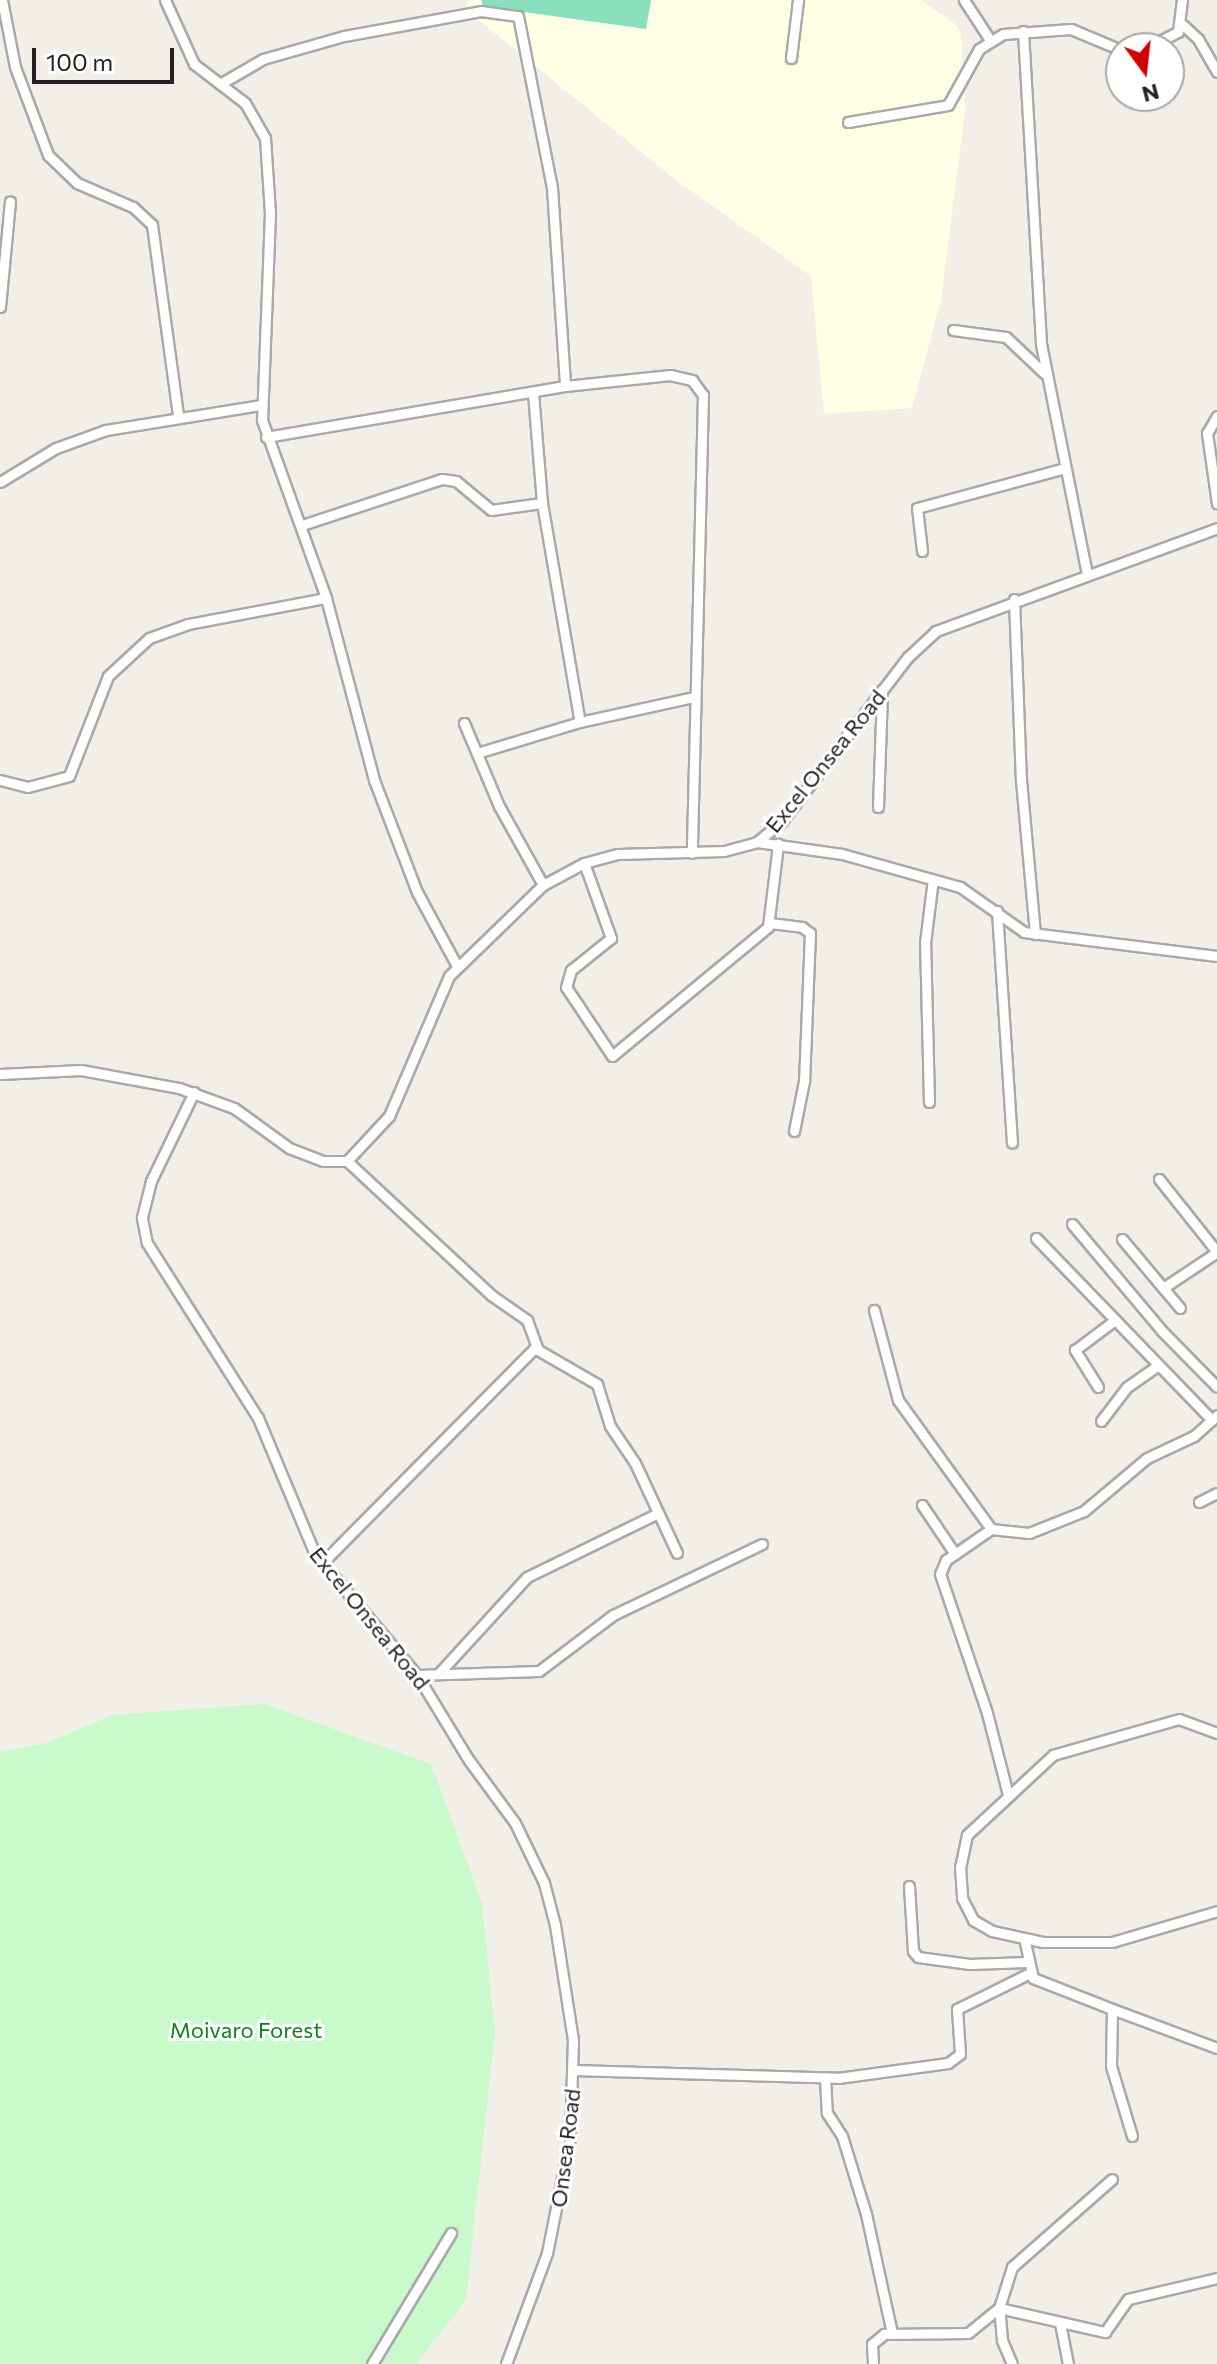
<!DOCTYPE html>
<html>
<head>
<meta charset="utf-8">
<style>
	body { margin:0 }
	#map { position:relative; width:1217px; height:2364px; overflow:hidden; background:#f2efe9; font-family:Commissioner,sans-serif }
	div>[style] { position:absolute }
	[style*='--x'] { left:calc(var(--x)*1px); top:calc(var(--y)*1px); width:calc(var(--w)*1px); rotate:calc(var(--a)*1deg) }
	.education>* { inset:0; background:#ffffe5 }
	.park>* { inset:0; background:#c8facc }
	.pitch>* { inset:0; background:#88e0be }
	.roads { filter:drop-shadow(2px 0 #a9a9a9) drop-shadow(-2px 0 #a9a9a9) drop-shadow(0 2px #a9a9a9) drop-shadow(0 -2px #a9a9a9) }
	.minor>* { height:9px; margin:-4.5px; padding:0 4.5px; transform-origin:4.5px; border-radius:4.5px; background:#fff }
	span { translate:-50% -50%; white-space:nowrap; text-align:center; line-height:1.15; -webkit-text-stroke:6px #fff; paint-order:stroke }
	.street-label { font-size:22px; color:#222 }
	.park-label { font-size:22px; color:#0c8416 }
	.north { position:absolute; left:1105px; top:32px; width:80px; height:80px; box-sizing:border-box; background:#fff; border:2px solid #a7a7a7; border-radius:50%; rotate:165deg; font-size:22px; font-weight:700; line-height:32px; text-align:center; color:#222 }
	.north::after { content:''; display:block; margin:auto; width:28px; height:36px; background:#d40000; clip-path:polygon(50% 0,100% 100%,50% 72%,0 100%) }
	.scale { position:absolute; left:32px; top:48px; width:142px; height:36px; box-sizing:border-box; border:4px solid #222; border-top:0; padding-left:10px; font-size:24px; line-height:28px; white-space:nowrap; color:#222; -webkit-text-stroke:6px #fff; paint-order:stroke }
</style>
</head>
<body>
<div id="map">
	<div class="education">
		<i style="clip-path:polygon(467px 0,921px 0,955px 24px,961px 32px,965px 111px,941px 300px,912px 408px,824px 414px,811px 276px,676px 180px,466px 10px)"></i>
	</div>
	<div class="park">
		<i style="clip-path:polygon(264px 1704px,431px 1764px,482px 1903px,495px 2031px,466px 2300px,416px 2364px,0 2364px,0 1752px,47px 1743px,112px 1715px)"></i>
	</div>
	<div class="pitch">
		<i style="clip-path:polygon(482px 0,651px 0,646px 29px,482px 6px)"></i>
	</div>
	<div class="roads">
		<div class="minor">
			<i style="--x:2;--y:0;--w:68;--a:79"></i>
			<i style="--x:15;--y:67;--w:94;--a:69.4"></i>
			<i style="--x:48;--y:155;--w:40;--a:44"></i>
			<i style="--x:77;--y:183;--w:61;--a:23.2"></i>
			<i style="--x:133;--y:207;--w:26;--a:43"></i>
			<i style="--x:152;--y:225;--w:193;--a:82.2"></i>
			<i style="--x:165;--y:0;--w:70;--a:65.6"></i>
			<i style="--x:194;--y:64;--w:64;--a:37.4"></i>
			<i style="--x:245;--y:103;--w:40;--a:60.3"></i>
			<i style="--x:265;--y:138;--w:75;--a:86.2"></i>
			<i style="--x:270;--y:213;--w:207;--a:92.2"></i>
			<i style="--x:262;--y:420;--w:189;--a:70.2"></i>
			<i style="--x:326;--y:598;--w:188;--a:75.2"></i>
			<i style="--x:374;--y:780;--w:120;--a:69"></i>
			<i style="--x:417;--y:892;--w:84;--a:61.6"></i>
			<i style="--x:964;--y:0;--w:48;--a:57"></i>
			<i style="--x:1183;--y:25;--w:21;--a:43"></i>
			<i style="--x:1198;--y:39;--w:38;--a:60"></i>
			<i style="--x:1023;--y:31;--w:314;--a:86.7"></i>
			<i style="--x:1041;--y:344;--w:235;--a:78.7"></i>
			<i style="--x:1146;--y:48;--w:36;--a:-27"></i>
			<i style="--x:1178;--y:32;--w:32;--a:-83"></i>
			<i style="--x:791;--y:58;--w:58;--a:-83.1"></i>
			<i style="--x:220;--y:84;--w:50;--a:-30.2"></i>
			<i style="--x:263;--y:59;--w:84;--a:-15.9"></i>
			<i style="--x:344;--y:36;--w:139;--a:-10.3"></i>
			<i style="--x:481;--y:11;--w:37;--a:8"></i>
			<i style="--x:518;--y:16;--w:175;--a:78.8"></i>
			<i style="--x:552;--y:188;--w:198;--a:86.2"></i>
			<i style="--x:565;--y:386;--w:106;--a:-6"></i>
			<i style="--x:670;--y:375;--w:23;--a:13"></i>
			<i style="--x:692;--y:380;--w:19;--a:54"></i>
			<i style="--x:703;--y:395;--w:458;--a:91.4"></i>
			<i style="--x:848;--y:122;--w:101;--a:-9.6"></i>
			<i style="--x:948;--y:105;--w:64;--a:-61"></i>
			<i style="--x:979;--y:49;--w:28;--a:-32"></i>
			<i style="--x:1003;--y:34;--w:68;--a:-4.2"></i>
			<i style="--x:1071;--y:29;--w:54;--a:22.8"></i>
			<i style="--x:0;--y:307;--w:106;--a:-84.6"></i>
			<i style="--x:953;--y:330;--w:53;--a:7.5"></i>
			<i style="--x:1006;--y:337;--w:52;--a:43.5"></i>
			<i style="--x:533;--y:393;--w:110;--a:85.3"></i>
			<i style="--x:542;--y:503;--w:222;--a:80.2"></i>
			<i style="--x:1217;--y:416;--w:20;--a:120"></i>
			<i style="--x:1207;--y:433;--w:71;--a:81.9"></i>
			<i style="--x:266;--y:437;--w:303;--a:-9.7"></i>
			<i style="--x:0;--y:482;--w:66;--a:-31.3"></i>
			<i style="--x:56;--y:448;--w:53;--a:-19.8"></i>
			<i style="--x:106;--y:430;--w:156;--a:-9.2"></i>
			<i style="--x:302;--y:525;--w:147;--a:-18.2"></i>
			<i style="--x:442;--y:479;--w:14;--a:8"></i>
			<i style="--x:456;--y:481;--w:45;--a:39.6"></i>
			<i style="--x:491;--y:510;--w:51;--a:-7.8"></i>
			<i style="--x:922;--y:551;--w:43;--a:-96.6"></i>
			<i style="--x:917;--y:508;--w:153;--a:-15.1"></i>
			<i style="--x:1014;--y:599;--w:181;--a:87.8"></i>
			<i style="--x:1021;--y:780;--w:155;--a:84.8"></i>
			<i style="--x:464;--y:723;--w:90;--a:67.1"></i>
			<i style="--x:499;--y:806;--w:90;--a:60.9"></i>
			<i style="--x:477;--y:753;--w:108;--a:-16.8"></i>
			<i style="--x:580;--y:722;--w:117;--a:-12.4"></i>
			<i style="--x:0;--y:780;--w:29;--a:14"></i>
			<i style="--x:28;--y:787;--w:42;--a:-15"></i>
			<i style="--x:69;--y:776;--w:107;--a:-68.7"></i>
			<i style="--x:108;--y:676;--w:56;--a:-42.8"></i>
			<i style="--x:149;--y:638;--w:41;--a:-19.7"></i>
			<i style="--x:188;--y:624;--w:140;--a:-10.7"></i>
			<i style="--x:878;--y:807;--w:117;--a:-88"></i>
			<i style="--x:757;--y:842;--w:86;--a:8"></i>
			<i style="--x:842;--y:854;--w:123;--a:15.6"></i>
			<i style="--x:960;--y:887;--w:78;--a:35.1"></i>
			<i style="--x:1024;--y:932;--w:194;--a:7.1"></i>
			<i style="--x:584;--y:863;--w:80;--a:70.2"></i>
			<i style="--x:611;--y:938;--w:51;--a:141.3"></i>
			<i style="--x:571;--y:970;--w:18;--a:106"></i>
			<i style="--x:566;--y:987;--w:83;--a:56.3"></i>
			<i style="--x:612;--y:1056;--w:202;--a:-39.6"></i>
			<i style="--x:768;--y:927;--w:84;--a:-83.1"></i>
			<i style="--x:997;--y:911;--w:232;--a:86.3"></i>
			<i style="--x:770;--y:923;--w:32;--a:7"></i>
			<i style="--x:802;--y:927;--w:10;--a:37"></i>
			<i style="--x:810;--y:933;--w:148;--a:92.3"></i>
			<i style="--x:804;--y:1081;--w:51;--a:101.3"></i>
			<i style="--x:0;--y:1074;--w:81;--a:-2.8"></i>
			<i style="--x:81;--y:1070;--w:100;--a:10.4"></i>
			<i style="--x:179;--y:1088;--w:59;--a:20"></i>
			<i style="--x:234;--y:1108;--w:68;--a:36"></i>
			<i style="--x:289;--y:1148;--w:36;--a:21"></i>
			<i style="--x:323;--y:1161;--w:24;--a:0"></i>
			<i style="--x:347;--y:1161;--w:62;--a:-47"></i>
			<i style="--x:389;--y:1116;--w:152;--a:-66.8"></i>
			<i style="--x:449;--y:976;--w:131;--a:-44.1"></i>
			<i style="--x:543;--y:885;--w:47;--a:-28.2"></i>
			<i style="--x:584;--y:863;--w:35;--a:-15"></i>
			<i style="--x:618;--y:854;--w:106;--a:-1.6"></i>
			<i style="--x:724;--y:851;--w:34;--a:-15"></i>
			<i style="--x:757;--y:842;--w:33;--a:-40"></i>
			<i style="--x:782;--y:821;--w:207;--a:-52.5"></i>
			<i style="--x:908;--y:657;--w:38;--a:-43"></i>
			<i style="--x:936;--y:631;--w:299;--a:-20.1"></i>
			<i style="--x:194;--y:1092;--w:99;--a:115.8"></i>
			<i style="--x:151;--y:1181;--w:38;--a:104"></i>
			<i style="--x:142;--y:1218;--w:25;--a:79"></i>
			<i style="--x:147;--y:1243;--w:207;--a:57.6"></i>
			<i style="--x:258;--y:1418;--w:147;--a:67.3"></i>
			<i style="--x:315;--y:1554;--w:158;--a:49.9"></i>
			<i style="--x:417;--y:1675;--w:98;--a:58.7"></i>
			<i style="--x:468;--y:1759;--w:79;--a:53.7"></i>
			<i style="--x:515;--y:1823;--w:67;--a:64.2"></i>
			<i style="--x:544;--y:1883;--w:43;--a:75.3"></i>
			<i style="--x:555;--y:1925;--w:116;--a:81.1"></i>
			<i style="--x:573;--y:2040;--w:98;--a:91.8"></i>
			<i style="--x:570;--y:2138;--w:117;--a:101.3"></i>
			<i style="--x:547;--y:2253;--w:118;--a:110.3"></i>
			<i style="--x:929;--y:1102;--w:159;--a:-91.4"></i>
			<i style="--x:925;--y:943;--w:64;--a:-82.9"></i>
			<i style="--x:347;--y:1161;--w:197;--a:42.9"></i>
			<i style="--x:491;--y:1295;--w:44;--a:34.8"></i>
			<i style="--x:527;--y:1320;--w:32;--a:70"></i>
			<i style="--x:538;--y:1350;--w:68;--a:30"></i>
			<i style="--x:597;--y:1384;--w:44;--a:72.8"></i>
			<i style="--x:610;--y:1426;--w:45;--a:56"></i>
			<i style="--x:635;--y:1463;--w:99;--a:65"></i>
			<i style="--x:1159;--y:1179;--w:93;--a:51.5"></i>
			<i style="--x:1072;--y:1224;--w:140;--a:49.9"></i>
			<i style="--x:1162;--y:1331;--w:78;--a:45.5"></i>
			<i style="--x:1036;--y:1238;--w:253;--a:46"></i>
			<i style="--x:1122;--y:1239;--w:90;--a:50"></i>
			<i style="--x:1163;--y:1288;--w:65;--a:-33.7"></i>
			<i style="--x:874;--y:1310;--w:93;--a:75.1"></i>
			<i style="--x:898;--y:1400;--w:159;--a:54.2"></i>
			<i style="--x:991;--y:1529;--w:38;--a:6"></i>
			<i style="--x:1029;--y:1533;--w:59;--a:-21.8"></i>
			<i style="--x:1084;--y:1511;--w:82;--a:-40.1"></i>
			<i style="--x:1147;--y:1458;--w:52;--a:-25.1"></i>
			<i style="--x:1194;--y:1436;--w:31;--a:-42"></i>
			<i style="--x:1098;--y:1387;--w:44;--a:-121.9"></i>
			<i style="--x:1075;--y:1350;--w:50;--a:-36.9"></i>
			<i style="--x:1101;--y:1421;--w:43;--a:-52.6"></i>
			<i style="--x:1127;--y:1387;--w:38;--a:-35"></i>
			<i style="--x:1199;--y:1502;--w:20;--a:-27"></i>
			<i style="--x:922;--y:1505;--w:59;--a:56"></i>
			<i style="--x:991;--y:1529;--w:55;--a:145.4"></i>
			<i style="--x:946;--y:1560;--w:15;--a:113"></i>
			<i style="--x:940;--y:1574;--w:147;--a:71.3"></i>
			<i style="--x:987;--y:1713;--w:85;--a:75.6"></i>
			<i style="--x:321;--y:1564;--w:305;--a:-45.3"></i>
			<i style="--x:439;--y:1673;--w:130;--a:-47.5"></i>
			<i style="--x:527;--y:1577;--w:146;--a:-26"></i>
			<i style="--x:417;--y:1675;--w:122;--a:-1.9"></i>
			<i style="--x:539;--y:1671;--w:93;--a:-37.1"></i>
			<i style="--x:613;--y:1615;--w:165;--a:-25.5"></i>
			<i style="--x:1217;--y:1733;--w:40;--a:-159.8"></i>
			<i style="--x:1179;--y:1719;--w:131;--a:164.1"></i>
			<i style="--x:1053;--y:1755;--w:117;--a:137.1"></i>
			<i style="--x:967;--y:1835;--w:33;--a:102"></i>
			<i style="--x:960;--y:1867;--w:31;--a:86"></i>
			<i style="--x:962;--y:1898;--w:25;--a:63"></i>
			<i style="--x:973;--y:1920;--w:22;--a:30"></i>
			<i style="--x:992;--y:1931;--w:52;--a:12.2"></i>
			<i style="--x:1043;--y:1942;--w:69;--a:0"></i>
			<i style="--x:1112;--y:1942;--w:109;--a:-16.4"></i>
			<i style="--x:909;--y:1886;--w:65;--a:86.5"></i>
			<i style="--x:913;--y:1951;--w:8;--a:50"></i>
			<i style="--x:918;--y:1957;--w:52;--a:7.7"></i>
			<i style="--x:970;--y:1964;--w:57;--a:-2"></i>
			<i style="--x:1024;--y:1938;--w:41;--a:77.3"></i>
			<i style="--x:1033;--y:1978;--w:85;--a:21.4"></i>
			<i style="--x:1112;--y:2009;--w:57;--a:91"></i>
			<i style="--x:1111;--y:2066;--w:73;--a:73.3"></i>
			<i style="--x:1112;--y:2009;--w:112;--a:20.4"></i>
			<i style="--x:574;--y:2070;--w:264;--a:1.7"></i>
			<i style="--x:838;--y:2078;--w:111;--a:-7.8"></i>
			<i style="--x:948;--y:2063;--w:15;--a:-37"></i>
			<i style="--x:960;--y:2054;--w:45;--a:-93.8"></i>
			<i style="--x:957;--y:2009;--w:81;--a:-26.3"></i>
			<i style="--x:825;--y:2078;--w:35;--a:87"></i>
			<i style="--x:827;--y:2113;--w:27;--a:57"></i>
			<i style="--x:842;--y:2136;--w:82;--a:72.9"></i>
			<i style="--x:866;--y:2214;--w:122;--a:77.7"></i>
			<i style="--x:1060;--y:2323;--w:42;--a:79"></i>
			<i style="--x:372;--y:2364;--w:153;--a:-58.9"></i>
			<i style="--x:873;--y:2364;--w:20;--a:-93"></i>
			<i style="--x:872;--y:2344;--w:16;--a:-40"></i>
			<i style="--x:884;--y:2334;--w:84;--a:-0.7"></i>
			<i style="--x:968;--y:2333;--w:40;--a:-39"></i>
			<i style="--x:999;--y:2308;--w:109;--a:12.8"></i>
			<i style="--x:1105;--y:2332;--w:40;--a:-55.1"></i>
			<i style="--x:1128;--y:2299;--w:91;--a:-13.3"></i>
			<i style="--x:1012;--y:2364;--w:26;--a:-113"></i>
			<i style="--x:1002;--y:2340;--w:32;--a:-95"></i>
			<i style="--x:999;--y:2308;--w:43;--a:-72.4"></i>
			<i style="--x:1012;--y:2267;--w:133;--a:-41.3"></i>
		</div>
	</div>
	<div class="street-label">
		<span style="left:825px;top:761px;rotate:-51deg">Excel Onsea Road</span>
		<span style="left:370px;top:1618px;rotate:51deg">Excel Onsea Road</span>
		<span style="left:565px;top:2148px;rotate:-83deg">Onsea Road</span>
	</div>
	<div class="park-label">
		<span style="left:246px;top:2030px">Moivaro Forest</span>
	</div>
	<div class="north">N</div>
	<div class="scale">100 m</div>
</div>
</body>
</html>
